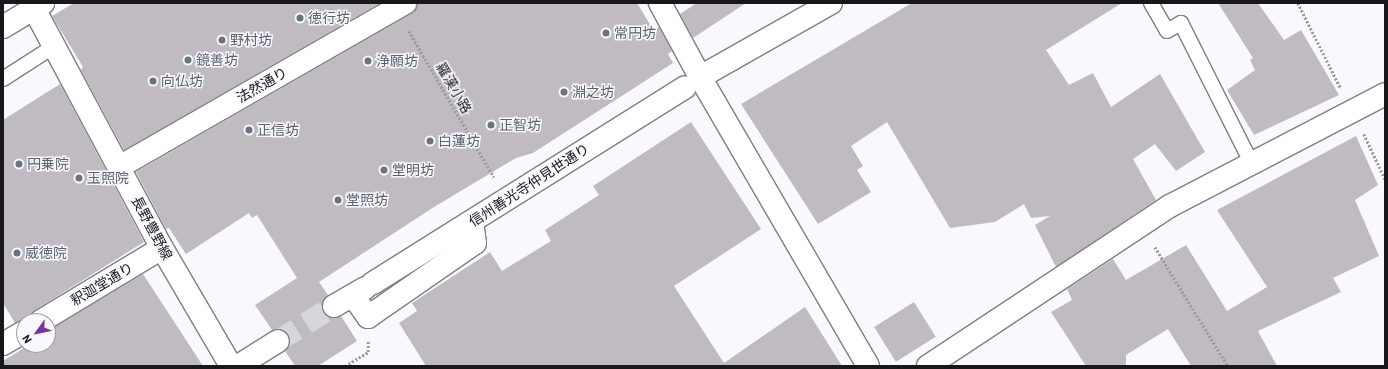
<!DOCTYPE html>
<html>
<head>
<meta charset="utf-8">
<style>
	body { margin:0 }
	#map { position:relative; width:1388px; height:369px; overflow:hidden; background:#f9f8ff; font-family:Barlow,"Noto Sans JP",sans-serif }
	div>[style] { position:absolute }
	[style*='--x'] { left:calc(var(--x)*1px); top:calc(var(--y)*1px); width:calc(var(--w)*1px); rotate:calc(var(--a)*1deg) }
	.building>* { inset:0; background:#c0bbc1; transform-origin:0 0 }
	.street-tunnel>* { height:22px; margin-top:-11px; transform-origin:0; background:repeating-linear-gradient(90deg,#d7d6dd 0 22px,transparent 0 33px) }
	.path>* { height:2.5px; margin-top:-1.25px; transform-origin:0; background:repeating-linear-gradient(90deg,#99999e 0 2px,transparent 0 4px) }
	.roads { filter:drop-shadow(1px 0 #7e7e84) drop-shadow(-1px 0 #7e7e84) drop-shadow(0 1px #7e7e84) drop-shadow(0 -1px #7e7e84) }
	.lane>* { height:14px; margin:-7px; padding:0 7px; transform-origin:7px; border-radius:7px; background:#fff }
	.street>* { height:22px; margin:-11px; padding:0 11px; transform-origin:11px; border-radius:11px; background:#fff }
	.secondary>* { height:22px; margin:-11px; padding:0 11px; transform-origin:11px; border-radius:11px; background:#fff }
	.dots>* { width:11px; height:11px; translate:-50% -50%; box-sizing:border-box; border:2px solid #f9f8ff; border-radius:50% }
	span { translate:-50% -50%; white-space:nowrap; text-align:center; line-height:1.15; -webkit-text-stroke:3px #f9f8ff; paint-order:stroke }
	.worship-label { font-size:14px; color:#5b616d }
	.left { translate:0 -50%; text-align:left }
	.street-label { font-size:14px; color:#18181b }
	.frame { position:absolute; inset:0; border:4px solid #18181b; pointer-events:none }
	.north { position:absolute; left:16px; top:313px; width:40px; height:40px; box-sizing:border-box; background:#f9f8ff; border:1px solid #9f9ea4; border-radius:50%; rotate:237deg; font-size:11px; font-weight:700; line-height:16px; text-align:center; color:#18181b }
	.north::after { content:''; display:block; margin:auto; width:14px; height:18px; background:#7e30a1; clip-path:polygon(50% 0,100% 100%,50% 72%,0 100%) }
</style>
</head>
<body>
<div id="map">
	<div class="building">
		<i style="clip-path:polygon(74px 3px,380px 3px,124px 150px,81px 70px,83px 67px,52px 16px)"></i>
		<i style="clip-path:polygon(417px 3px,637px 3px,654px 31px,659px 27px,672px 51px,668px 54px,673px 63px,533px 153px,516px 158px,434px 207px,319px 282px,328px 295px,322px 306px,323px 313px,334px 318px,341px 316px,357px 341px,318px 366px,295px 366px,285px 351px,290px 341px,288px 334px,278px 329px,272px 330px,255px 305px,297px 278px,257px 215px,252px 218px,249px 213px,186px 254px,169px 228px,166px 229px,136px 172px,411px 14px)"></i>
		<i style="clip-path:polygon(697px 3px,746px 3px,693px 38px,680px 14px)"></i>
		<i style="clip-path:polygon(912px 3px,1122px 3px,1046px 50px,1069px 85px,1093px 73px,1111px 107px,1160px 74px,1205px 152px,1176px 171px,1155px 144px,1133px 159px,1156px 200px,1056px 267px,1035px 225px,1050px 216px,1031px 218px,1024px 204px,995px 222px,950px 228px,887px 122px,851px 146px,863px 166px,857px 170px,871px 192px,818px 224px,741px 104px)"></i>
		<i style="clip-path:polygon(1218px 3px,1258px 3px,1284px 40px,1301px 30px,1339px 95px,1254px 135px,1227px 90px,1255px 70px,1250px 60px,1253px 58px)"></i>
		<i style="clip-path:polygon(60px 84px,144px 242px,35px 310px,29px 321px,15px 323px,3px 303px,3px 120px)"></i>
		<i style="clip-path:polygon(691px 122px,761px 229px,674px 286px,724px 363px,805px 307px,842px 366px,426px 366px,399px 323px,417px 311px,412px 303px,490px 252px,502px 271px,551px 241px,545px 230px,599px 195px,593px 186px)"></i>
		<i style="clip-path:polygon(1356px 136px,1378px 185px,1355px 200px,1379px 256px,1333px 278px,1341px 292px,1258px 331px,1277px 366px,1191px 366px,1168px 329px,1126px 355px,1126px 366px,1086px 366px,1051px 312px,1072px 300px,1067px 289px,1113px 259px,1126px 280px,1186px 245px,1227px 311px,1267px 287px,1217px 210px)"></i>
		<i style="clip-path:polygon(143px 274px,203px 366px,3px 366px,3px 361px,29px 345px,48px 345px,48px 331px)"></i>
		<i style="left:914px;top:302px;width:41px;height:47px;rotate:58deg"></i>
	</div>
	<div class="street-tunnel">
		<i style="--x:278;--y:341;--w:66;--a:-32"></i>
	</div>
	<div class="path">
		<i style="--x:1298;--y:3;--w:96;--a:63.4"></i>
		<i style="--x:409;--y:31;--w:169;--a:59.8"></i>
		<i style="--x:1364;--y:134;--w:50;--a:65"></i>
		<i style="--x:1155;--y:247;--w:140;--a:58.5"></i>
		<i style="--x:345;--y:366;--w:27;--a:-31"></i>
		<i style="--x:368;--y:352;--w:11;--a:-90"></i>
	</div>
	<div class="roads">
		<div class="lane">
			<i style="--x:1151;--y:3;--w:32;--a:60"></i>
			<i style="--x:1167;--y:31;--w:16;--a:-30"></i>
			<i style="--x:1181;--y:23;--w:158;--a:63.3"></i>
			<i style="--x:3;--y:79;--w:63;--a:-32.7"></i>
		</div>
		<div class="street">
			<i style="--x:660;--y:3;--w:84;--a:61.6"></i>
			<i style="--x:3;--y:27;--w:47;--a:-31"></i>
			<i style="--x:119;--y:167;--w:330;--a:-29.8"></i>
			<i style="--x:373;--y:283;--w:368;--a:-32.1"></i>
			<i style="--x:353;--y:296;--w:26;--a:54"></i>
			<i style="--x:368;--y:317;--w:130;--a:-34.7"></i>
			<i style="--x:475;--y:243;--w:21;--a:-98"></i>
			<i style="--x:334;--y:306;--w:36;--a:-30"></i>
			<i style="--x:41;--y:321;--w:141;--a:-31.1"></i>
			<i style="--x:3;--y:344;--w:24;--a:-30"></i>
			<i style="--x:238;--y:366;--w:47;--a:-32"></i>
			<i style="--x:928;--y:366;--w:290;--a:-33.5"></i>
			<i style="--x:1170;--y:206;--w:242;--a:-27.5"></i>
		</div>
		<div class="secondary">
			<i style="--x:31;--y:3;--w:278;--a:61.9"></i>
			<i style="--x:162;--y:248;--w:137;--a:59.7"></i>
			<i style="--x:831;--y:3;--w:150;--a:150.5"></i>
			<i style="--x:700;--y:77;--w:334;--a:59.8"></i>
		</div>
	</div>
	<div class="dots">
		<i style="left:300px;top:18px;background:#6b7280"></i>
		<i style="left:606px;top:33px;background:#6b7280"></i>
		<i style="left:222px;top:40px;background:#6b7280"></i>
		<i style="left:188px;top:60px;background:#6b7280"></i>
		<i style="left:368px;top:61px;background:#6b7280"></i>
		<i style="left:153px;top:81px;background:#6b7280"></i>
		<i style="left:564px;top:92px;background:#6b7280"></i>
		<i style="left:491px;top:125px;background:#6b7280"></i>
		<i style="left:249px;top:130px;background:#6b7280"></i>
		<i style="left:430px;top:141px;background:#6b7280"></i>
		<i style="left:19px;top:164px;background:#6b7280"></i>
		<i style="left:384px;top:170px;background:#6b7280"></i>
		<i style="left:79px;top:178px;background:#6b7280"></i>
		<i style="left:338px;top:200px;background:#6b7280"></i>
		<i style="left:17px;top:253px;background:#6b7280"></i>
	</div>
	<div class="worship-label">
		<span class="left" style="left:308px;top:18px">徳行坊</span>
		<span class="left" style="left:614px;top:33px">常円坊</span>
		<span class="left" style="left:230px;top:40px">野村坊</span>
		<span class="left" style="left:196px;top:60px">鏡善坊</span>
		<span class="left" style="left:376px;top:61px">浄願坊</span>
		<span class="left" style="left:161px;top:81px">向仏坊</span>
		<span class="left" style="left:572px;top:92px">淵之坊</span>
		<span class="left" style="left:499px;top:125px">正智坊</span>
		<span class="left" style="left:257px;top:130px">正信坊</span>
		<span class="left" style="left:438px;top:141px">白蓮坊</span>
		<span class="left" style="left:27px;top:164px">円乗院</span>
		<span class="left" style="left:392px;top:170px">堂明坊</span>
		<span class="left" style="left:87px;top:178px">玉照院</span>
		<span class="left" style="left:346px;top:200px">堂照坊</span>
		<span class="left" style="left:25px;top:253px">威徳院</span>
	</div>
	<div class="street-label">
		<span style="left:262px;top:85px;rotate:-30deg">法然通り</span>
		<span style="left:454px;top:88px;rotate:60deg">羅漢小路</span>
		<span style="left:529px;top:185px;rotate:-33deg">信州善光寺仲見世通り</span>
		<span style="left:152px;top:228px;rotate:62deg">長野豊野線</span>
		<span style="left:102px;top:284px;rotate:-31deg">釈迦堂通り</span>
	</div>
	<div class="frame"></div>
	<div class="north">N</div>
</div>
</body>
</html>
